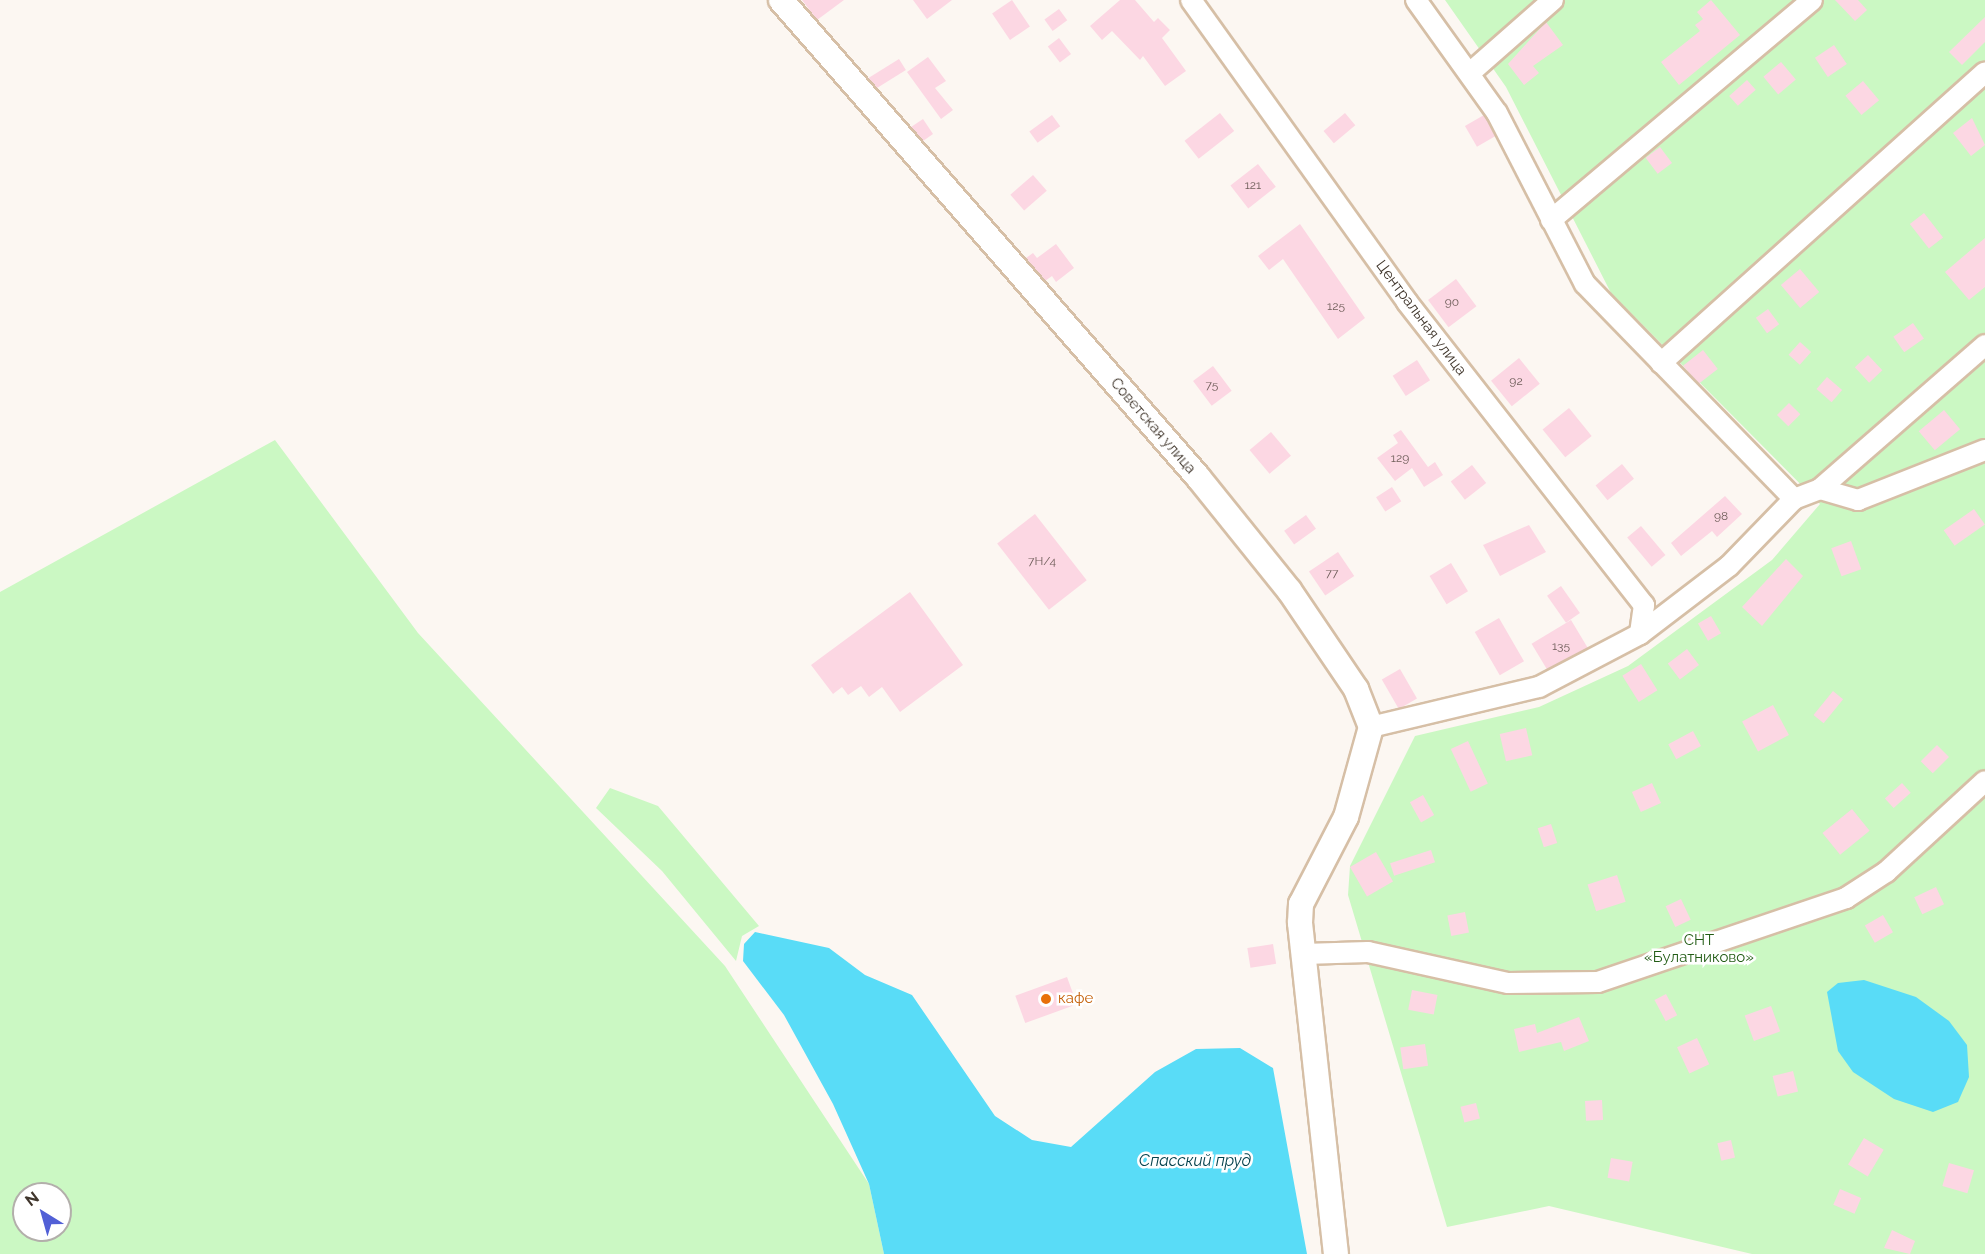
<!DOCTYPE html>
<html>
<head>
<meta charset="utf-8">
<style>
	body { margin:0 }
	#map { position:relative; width:1985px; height:1254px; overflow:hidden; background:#fcf7f2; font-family:Raleway,sans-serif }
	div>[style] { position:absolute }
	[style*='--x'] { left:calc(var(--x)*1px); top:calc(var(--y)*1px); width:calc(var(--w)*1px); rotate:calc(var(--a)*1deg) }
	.green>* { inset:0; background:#cbf8c3 }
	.water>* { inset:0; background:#59dcf7 }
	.building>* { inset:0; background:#fcd7e3; transform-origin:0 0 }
	.roads { filter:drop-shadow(2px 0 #d6bfa6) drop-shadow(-2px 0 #d6bfa6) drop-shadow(0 2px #d6bfa6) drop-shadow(0 -2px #d6bfa6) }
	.minor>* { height:20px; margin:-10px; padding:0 10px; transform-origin:10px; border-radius:10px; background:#fff }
	.tertiary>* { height:24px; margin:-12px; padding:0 12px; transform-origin:12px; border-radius:12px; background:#fff }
	.dots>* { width:16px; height:16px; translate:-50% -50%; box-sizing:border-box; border:3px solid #fff; border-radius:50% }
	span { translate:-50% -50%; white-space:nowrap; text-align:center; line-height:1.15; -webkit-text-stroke:5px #fff; paint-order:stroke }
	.number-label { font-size:12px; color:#6f5e5a }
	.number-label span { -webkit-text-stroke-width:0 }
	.street-label { font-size:15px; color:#40362c }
	.park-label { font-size:15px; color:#225c15 }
	.food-label { font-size:15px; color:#c56008 }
	.left { translate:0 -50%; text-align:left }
	.water-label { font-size:16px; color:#04424d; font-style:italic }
	.north { position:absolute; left:12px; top:1182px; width:60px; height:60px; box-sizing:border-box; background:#fff; border:2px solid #b3afab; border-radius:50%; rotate:323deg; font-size:16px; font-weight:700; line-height:24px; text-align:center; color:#40362c }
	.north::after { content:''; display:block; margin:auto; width:21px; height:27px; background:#5260d6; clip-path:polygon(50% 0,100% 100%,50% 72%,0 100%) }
</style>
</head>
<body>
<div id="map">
	<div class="green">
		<i style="clip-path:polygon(1445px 0,1985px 0,1985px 1254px,1752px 1254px,1549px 1206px,1447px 1227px,1348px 895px,1350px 866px,1415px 736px,1539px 707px,1628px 666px,1772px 560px,1820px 504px,1611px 293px,1506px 87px)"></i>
		<i style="clip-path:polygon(evenodd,275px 440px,418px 633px,725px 966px,869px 1184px,884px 1254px,0 1254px,0 592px,275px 440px,24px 1194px,60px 1194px,60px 1230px,24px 1230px,24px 1194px)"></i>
		<i style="clip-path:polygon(610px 788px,658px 806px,759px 926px,742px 936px,736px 961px,662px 871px,596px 808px)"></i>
	</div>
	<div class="water">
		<i style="clip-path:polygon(755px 932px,829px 948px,865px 975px,912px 995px,995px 1116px,1032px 1140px,1071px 1147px,1155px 1072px,1196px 1049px,1240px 1048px,1273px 1068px,1307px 1254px,884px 1254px,869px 1184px,833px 1104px,784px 1015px,743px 961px,744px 944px)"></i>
		<i style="clip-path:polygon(1864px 980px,1916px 997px,1949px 1021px,1967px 1045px,1969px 1077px,1958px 1102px,1933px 1112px,1894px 1099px,1853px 1072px,1838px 1051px,1827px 992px,1838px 983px)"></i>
	</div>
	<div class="building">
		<i style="clip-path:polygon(802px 0,844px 0,817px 20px)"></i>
		<i style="clip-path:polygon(913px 0,952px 0,927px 19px)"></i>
		<i style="left:1012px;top:0;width:32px;height:24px;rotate:56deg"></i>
		<i style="clip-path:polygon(1120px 0,1135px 0,1154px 22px,1158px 18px,1170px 30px,1162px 38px,1186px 71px,1165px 86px,1143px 56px,1140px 60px,1112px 31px,1102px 40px,1090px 26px)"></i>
		<i style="clip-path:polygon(1711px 0,1740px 35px,1679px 85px,1661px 62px,1700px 31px,1695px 25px,1703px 19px,1697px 12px)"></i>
		<i style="clip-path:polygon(1835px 0,1858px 0,1867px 10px,1855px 21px)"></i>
		<i style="left:1059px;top:9px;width:14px;height:18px;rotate:54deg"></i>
		<i style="clip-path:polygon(1985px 17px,1985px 42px,1962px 65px,1949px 52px)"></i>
		<i style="clip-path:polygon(1546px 22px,1563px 45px,1533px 66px,1539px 73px,1524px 85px,1508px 64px)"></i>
		<i style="left:1059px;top:38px;width:20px;height:14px;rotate:53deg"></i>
		<i style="left:1834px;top:45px;width:23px;height:23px;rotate:56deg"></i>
		<i style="clip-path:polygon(928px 57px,946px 81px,935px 88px,953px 110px,941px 119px,907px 72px)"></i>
		<i style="left:899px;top:59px;width:13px;height:36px;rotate:58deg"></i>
		<i style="left:1781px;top:62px;width:23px;height:23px;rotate:50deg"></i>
		<i style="left:1747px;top:80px;width:13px;height:24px;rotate:48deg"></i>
		<i style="left:1863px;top:81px;width:25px;height:23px;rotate:50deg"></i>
		<i style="left:1220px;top:113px;width:23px;height:45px;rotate:52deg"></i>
		<i style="left:1345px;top:113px;width:16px;height:28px;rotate:50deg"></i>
		<i style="left:1052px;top:115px;width:14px;height:28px;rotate:54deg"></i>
		<i style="left:1484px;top:115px;width:24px;height:22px;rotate:60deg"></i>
		<i style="clip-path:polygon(1972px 118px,1985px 145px,1971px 156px,1953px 133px)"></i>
		<i style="clip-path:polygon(923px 119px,933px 134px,923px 141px,911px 127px)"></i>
		<i style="left:1660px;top:147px;width:20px;height:18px;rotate:53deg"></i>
		<i style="left:1258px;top:164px;width:29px;height:35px;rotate:52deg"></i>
		<i style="left:1033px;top:175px;width:21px;height:30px;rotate:49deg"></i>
		<i style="left:1924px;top:213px;width:31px;height:18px;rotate:52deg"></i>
		<i style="clip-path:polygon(1300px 224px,1365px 318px,1338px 339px,1283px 259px,1269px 270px,1258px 256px)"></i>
		<i style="clip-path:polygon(1985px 238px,1985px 287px,1969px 300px,1945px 272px)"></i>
		<i style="clip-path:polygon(1056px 244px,1074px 268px,1056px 282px,1052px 276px,1045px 281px,1026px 258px,1033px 253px,1037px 258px)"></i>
		<i style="left:1800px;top:269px;width:30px;height:25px;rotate:50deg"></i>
		<i style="left:1456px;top:279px;width:34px;height:35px;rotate:53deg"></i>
		<i style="left:1768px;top:309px;width:19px;height:15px;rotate:54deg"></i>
		<i style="left:1913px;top:323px;width:19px;height:24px;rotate:55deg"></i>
		<i style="left:1800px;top:342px;width:15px;height:17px;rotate:42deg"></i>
		<i style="left:1703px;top:350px;width:24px;height:25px;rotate:52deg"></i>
		<i style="left:1868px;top:355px;width:21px;height:18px;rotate:47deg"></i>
		<i style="left:1519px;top:358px;width:33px;height:36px;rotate:51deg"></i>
		<i style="left:1417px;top:360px;width:24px;height:29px;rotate:57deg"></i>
		<i style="left:1213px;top:366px;width:31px;height:25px;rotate:53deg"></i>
		<i style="left:1827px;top:377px;width:20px;height:16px;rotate:41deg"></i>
		<i style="left:1789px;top:403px;width:16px;height:17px;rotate:45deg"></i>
		<i style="left:1569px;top:408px;width:36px;height:34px;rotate:51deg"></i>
		<i style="left:1944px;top:410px;width:25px;height:33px;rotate:50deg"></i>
		<i style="clip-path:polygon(1401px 430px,1428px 467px,1435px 462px,1443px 475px,1424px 487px,1412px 468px,1395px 481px,1377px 458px,1398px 443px,1393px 435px)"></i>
		<i style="left:1271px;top:432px;width:31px;height:28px;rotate:50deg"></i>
		<i style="left:1622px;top:464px;width:19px;height:34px;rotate:51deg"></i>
		<i style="left:1472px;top:465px;width:23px;height:27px;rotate:52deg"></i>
		<i style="left:1392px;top:487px;width:17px;height:19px;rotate:57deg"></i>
		<i style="clip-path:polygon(1725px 496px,1742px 514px,1717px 537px,1712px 531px,1681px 556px,1671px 543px)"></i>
		<i style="left:1974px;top:509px;width:19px;height:37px;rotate:55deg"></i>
		<i style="left:1035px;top:514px;width:84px;height:48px;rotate:52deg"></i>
		<i style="left:1306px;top:515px;width:17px;height:27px;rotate:54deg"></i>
		<i style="clip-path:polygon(1529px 525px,1546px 552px,1500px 576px,1483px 545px)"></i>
		<i style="left:1641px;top:526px;width:38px;height:18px;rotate:50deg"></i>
		<i style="left:1851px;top:541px;width:30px;height:21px;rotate:70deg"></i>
		<i style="left:1338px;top:552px;width:29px;height:35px;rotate:56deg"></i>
		<i style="clip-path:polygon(1786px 559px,1803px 576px,1762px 626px,1742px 607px)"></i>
		<i style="left:1451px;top:563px;width:33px;height:25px;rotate:59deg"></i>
		<i style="left:1561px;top:586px;width:33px;height:17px;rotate:55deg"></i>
		<i style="clip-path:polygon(910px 592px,963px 665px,900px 712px,882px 687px,869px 697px,861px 686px,848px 695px,842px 687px,833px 694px,811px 665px)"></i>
		<i style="left:1711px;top:616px;width:20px;height:15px;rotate:60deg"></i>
		<i style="left:1499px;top:618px;width:50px;height:28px;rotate:60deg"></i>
		<i style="left:1571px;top:620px;width:33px;height:46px;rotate:59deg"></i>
		<i style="left:1687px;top:649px;width:20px;height:24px;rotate:53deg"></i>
		<i style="left:1641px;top:664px;width:31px;height:22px;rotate:58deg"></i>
		<i style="left:1400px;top:669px;width:34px;height:21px;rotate:60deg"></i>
		<i style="left:1833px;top:691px;width:13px;height:31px;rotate:39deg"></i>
		<i style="left:1773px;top:705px;width:34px;height:35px;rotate:62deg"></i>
		<i style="left:1526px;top:728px;width:28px;height:27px;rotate:77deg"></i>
		<i style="left:1693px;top:731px;width:17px;height:28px;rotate:62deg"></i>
		<i style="left:1468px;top:741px;width:47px;height:19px;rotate:65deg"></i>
		<i style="left:1937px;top:745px;width:17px;height:23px;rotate:45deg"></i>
		<i style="left:1652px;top:783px;width:22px;height:22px;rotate:66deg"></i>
		<i style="left:1902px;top:783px;width:13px;height:23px;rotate:48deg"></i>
		<i style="left:1423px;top:795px;width:23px;height:15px;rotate:61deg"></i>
		<i style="left:1852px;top:809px;width:28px;height:38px;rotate:51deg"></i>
		<i style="left:1551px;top:824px;width:20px;height:14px;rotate:72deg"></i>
		<i style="left:1431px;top:850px;width:13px;height:43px;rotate:72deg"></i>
		<i style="left:1376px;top:852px;width:34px;height:30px;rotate:60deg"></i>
		<i style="left:1617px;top:875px;width:28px;height:31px;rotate:72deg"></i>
		<i style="left:1936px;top:887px;width:19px;height:24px;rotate:65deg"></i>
		<i style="left:1681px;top:899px;width:23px;height:17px;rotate:65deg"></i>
		<i style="left:1465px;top:912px;width:21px;height:18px;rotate:79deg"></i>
		<i style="left:1883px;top:915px;width:20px;height:21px;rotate:60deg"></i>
		<i style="left:1273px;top:944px;width:20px;height:26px;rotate:81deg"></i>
		<i style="left:1067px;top:977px;width:29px;height:55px;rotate:70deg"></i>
		<i style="left:1412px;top:990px;width:26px;height:20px;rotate:11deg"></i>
		<i style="left:1666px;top:994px;width:24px;height:13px;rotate:62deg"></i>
		<i style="left:1771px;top:1006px;width:27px;height:28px;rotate:70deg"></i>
		<i style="clip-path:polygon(1579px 1017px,1589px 1041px,1564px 1051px,1561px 1042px,1519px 1052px,1514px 1029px,1535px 1024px,1537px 1033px)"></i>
		<i style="left:1697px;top:1038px;width:29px;height:22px;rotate:65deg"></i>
		<i style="left:1425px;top:1044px;width:22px;height:25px;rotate:82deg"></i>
		<i style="left:1793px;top:1071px;width:21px;height:21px;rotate:76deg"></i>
		<i style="left:1602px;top:1100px;width:20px;height:17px;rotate:87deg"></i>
		<i style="left:1476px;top:1103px;width:16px;height:16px;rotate:76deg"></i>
		<i style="left:1864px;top:1138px;width:23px;height:31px;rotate:31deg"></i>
		<i style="left:1731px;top:1140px;width:18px;height:14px;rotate:77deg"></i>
		<i style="left:1611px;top:1158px;width:22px;height:20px;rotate:10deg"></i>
		<i style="left:1949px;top:1163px;width:26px;height:24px;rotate:16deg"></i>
		<i style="left:1840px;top:1189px;width:23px;height:17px;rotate:23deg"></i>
		<i style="clip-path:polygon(1892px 1230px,1915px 1241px,1910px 1254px,1884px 1248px)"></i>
	</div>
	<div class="roads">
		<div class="minor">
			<i style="--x:1191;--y:0;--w:371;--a:54.4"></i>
			<i style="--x:1407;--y:302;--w:385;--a:52"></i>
			<i style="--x:1644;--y:605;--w:29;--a:98"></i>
			<i style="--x:1416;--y:0;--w:139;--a:54.4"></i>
			<i style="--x:1497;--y:113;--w:192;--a:62.8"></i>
			<i style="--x:1585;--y:284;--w:300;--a:45.8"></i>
			<i style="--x:1471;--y:72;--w:109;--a:-41.3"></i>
			<i style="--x:1551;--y:220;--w:341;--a:-40.1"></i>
			<i style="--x:1661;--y:363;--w:435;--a:-41.9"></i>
			<i style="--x:1820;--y:489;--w:40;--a:16"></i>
			<i style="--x:1858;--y:500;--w:136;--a:-21.5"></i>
			<i style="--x:1371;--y:727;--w:173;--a:-13.4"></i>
			<i style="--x:1539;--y:687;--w:114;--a:-27.7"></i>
			<i style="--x:1640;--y:634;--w:112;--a:-37.4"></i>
			<i style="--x:1729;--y:566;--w:93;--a:-45.9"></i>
			<i style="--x:1794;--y:499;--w:28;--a:-21"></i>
			<i style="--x:1820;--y:489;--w:219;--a:-41.1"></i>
			<i style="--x:1304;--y:954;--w:64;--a:-1.8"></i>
			<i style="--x:1368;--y:952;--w:143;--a:12.5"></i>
			<i style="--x:1508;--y:983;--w:90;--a:-0.6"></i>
			<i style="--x:1598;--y:982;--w:262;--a:-18.7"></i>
			<i style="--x:1846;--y:898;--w:48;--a:-33"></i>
			<i style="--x:1886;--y:872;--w:134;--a:-42.6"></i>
		</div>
		<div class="tertiary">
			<i style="--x:781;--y:0;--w:634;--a:48.84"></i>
			<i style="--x:1198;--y:477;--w:145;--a:51.2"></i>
			<i style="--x:1289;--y:590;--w:120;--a:55.9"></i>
			<i style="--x:1356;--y:689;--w:41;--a:68.5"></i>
			<i style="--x:1371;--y:727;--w:93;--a:105.5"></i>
			<i style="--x:1346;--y:817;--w:98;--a:117.3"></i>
			<i style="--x:1301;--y:904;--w:19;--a:93"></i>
			<i style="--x:1300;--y:923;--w:333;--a:83.8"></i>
		</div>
	</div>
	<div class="dots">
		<i style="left:1046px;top:999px;background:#e8710a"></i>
	</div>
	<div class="number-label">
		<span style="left:1253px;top:186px">121</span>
		<span style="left:1452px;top:303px">90</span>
		<span style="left:1336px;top:307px">125</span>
		<span style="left:1516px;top:382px">92</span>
		<span style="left:1212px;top:386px">75</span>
		<span style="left:1400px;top:459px">129</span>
		<span style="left:1721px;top:517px">98</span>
		<span style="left:1042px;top:562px">7Н/4</span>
		<span style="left:1332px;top:574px">77</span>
		<span style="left:1561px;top:647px">135</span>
	</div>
	<div class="street-label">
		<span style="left:1421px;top:318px;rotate:53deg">Центральная улица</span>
		<span style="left:1153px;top:426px;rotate:49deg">Советская улица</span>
	</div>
	<div class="park-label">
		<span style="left:1699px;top:949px">СНТ<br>«Булатниково»</span>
	</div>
	<div class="food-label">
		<span class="left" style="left:1058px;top:999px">кафе</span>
	</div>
	<div class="water-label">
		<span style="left:1195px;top:1161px">Спасский пруд</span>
	</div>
	<div class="north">N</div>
</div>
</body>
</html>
